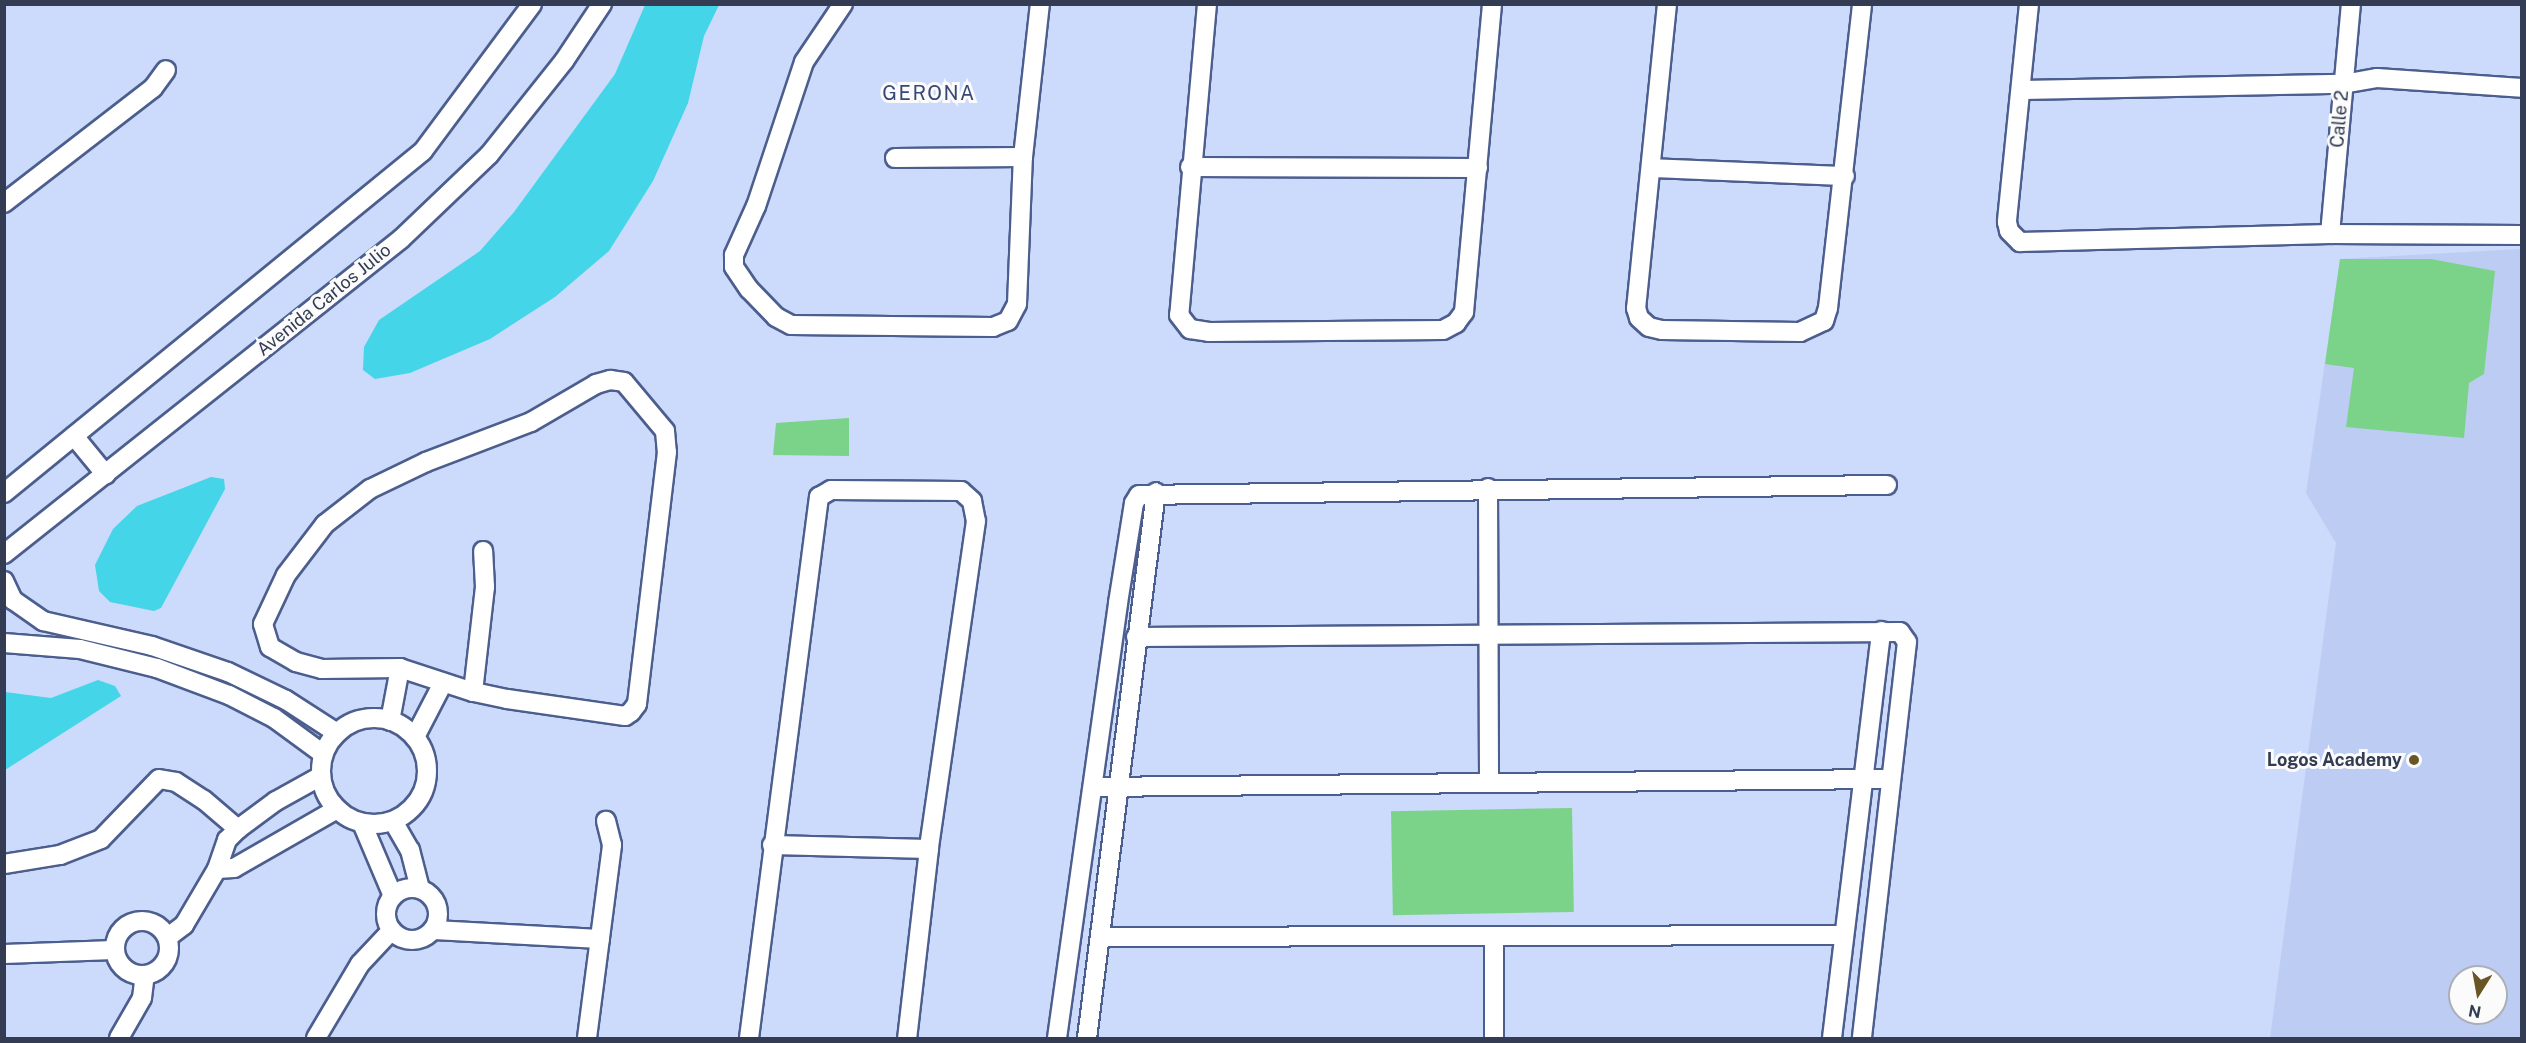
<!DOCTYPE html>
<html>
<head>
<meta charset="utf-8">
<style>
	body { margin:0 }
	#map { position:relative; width:2526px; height:1043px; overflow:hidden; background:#ccdafb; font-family:"Public Sans",sans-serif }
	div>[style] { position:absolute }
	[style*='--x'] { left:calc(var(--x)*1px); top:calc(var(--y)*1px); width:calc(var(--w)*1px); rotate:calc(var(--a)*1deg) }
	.built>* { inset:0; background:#bdccf2 }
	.green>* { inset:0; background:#7ad388; transform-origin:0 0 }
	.water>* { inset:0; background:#44d5e8 }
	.roads { filter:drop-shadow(2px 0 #4c5e8e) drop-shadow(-2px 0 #4c5e8e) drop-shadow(0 2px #4c5e8e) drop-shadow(0 -2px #4c5e8e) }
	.street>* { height:18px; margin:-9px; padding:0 9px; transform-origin:9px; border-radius:9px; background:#fff }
	.street>.ring { margin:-9px; padding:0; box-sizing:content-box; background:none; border:18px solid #fff; border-radius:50% }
	.dots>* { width:16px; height:16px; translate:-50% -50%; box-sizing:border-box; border:3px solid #fbfbfb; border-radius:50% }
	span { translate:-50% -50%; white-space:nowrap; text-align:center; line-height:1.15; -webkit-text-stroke:6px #fbfbfb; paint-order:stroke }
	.street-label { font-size:18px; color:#333c52 }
	.poi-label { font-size:18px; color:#333c52; font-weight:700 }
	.right { translate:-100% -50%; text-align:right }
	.neighbourhood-label { font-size:20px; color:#374876; letter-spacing:1.5px }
	.frame { position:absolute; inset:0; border:6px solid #333c52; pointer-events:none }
	.north { position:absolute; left:2448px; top:965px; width:60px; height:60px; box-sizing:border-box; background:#fbfbfb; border:2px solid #abafb7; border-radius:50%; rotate:191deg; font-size:16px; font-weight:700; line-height:24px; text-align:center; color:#333c52 }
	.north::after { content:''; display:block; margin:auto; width:21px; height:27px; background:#695624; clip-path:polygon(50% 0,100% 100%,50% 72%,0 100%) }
</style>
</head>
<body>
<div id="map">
	<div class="built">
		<i style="clip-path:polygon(evenodd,2521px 249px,2521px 1038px,2270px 1038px,2336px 543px,2306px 493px,2340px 259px,2521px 249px,2460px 977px,2496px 977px,2496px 1013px,2460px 1013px,2460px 977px)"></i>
	</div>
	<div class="green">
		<i style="clip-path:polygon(2340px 259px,2431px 259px,2495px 271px,2484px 374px,2469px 383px,2464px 438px,2346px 427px,2354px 368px,2325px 364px)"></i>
		<i style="clip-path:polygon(849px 418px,849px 456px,773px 455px,776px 423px)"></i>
		<i style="left:1572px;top:808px;width:104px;height:181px;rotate:89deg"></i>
	</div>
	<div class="water">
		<i style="clip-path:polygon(645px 5px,719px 5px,704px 36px,688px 103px,653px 181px,609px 251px,555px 297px,490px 339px,410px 373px,375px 379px,363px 370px,364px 347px,379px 320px,480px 251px,514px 212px,615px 74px)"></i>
		<i style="clip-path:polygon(211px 477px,224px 479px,225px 489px,161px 608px,154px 611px,110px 602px,99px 591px,95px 565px,113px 529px,137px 506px)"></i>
		<i style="clip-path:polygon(98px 680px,115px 686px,121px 696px,5px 770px,5px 692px,51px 698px)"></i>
	</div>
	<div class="roads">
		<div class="street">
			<i style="--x:843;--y:4;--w:70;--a:123.9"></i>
			<i style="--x:804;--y:62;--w:152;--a:108.4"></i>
			<i style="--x:756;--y:206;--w:54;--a:114.2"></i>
			<i style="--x:734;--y:255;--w:12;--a:90"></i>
			<i style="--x:734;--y:267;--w:27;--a:56"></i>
			<i style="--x:749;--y:289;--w:39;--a:46"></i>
			<i style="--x:776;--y:317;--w:17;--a:28"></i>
			<i style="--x:791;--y:325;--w:202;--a:0.6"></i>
			<i style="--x:993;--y:327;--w:16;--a:-22"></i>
			<i style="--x:1008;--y:321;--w:19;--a:-62"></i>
			<i style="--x:1017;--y:304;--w:147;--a:-87.7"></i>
			<i style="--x:1023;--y:157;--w:154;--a:-83.7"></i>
			<i style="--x:1207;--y:4;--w:312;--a:95.1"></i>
			<i style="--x:1179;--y:315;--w:18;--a:52"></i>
			<i style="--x:1190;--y:329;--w:19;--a:9"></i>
			<i style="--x:1209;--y:332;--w:234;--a:-0.5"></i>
			<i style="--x:1443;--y:330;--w:15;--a:-28"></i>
			<i style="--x:1456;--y:323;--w:14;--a:-54"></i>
			<i style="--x:1464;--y:312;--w:309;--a:-84.8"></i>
			<i style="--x:1667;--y:4;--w:306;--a:95.8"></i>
			<i style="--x:1636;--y:308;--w:10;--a:73"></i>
			<i style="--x:1639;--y:318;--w:13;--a:42"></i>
			<i style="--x:1649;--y:327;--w:13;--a:13"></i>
			<i style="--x:1662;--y:330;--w:138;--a:0.8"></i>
			<i style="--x:1800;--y:332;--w:26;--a:-25"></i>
			<i style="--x:1824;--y:321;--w:14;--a:-73"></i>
			<i style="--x:1828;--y:308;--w:306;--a:-83.6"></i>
			<i style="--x:2029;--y:4;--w:219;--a:95.8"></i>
			<i style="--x:2007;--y:222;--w:9;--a:77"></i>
			<i style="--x:2009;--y:231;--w:16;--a:45"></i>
			<i style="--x:2020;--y:242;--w:310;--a:-1.5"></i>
			<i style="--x:2330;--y:234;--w:192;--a:0.3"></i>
			<i style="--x:2022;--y:90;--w:321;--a:-1.1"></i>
			<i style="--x:2343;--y:84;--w:35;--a:-10"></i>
			<i style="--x:2377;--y:78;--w:145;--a:3.9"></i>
			<i style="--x:895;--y:158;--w:128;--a:-0.4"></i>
			<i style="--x:1190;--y:167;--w:288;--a:0.2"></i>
			<i style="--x:1651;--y:168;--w:194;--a:2.4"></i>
			<i style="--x:4;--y:203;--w:188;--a:-37.7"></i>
			<i style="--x:153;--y:88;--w:22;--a:-54"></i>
			<i style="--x:2330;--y:234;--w:231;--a:-84.8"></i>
			<i style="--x:610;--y:380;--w:14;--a:8"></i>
			<i style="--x:624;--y:382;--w:64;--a:50.1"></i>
			<i style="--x:665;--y:431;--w:21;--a:85"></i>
			<i style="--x:667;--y:452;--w:254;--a:96.8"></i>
			<i style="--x:637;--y:704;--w:10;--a:127"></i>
			<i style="--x:631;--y:712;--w:7;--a:146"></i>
			<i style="--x:625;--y:716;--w:119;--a:-171.8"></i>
			<i style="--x:507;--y:699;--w:35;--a:-168"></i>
			<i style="--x:473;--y:692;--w:77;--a:-161.8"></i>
			<i style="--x:400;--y:668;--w:78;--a:179.3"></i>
			<i style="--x:322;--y:669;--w:27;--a:-165"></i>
			<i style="--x:296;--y:662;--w:30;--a:-150"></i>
			<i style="--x:270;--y:647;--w:24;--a:-107"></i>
			<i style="--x:263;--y:624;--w:54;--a:-64.9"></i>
			<i style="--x:286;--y:575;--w:64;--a:-52.6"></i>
			<i style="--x:325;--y:524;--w:57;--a:-37.9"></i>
			<i style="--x:370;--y:489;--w:62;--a:-25.7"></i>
			<i style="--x:426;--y:462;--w:112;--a:-20.9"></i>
			<i style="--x:531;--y:422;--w:75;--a:-30.3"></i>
			<i style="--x:596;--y:384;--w:15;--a:-16"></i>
			<i style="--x:74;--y:436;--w:50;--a:50.6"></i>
			<i style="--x:1488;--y:488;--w:295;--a:89.8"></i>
			<i style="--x:4;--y:493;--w:541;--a:-39.22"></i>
			<i style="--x:423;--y:151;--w:183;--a:-53.4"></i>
			<i style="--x:4;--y:554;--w:507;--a:-38.43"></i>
			<i style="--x:401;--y:239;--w:122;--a:-43.7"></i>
			<i style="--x:489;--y:155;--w:120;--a:-51.4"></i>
			<i style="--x:564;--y:61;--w:69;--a:-56.3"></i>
			<i style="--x:4;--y:581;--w:21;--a:65"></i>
			<i style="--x:13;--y:600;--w:37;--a:35"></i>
			<i style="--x:43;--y:621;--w:112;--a:12.9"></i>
			<i style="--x:152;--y:646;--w:80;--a:18.9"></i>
			<i style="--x:228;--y:672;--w:64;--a:25.8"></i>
			<i style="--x:286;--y:700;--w:61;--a:32.9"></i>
			<i style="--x:1136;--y:637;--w:764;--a:-0.37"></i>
			<i style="--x:1900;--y:632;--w:12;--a:55"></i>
			<i style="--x:1907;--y:642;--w:399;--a:96.5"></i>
			<i style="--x:4;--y:643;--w:76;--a:4.5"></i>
			<i style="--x:80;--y:649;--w:79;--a:13.9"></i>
			<i style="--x:157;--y:668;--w:77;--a:20.6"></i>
			<i style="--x:229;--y:695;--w:51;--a:27.1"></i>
			<i style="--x:274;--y:718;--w:61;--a:36.3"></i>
			<i style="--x:473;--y:692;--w:106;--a:-83.5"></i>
			<i style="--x:485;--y:587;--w:36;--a:-93"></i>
			<i class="ring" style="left:321px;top:718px;width:88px;height:88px"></i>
			<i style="--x:390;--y:721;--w:54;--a:-79.3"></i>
			<i style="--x:415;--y:737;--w:61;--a:-62.6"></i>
			<i style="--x:1094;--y:787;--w:797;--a:-0.58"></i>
			<i style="--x:393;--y:821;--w:34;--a:60"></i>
			<i style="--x:410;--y:850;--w:40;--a:75.6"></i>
			<i style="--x:362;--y:823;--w:79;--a:67"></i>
			<i style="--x:772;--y:845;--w:157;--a:1.5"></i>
			<i style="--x:4;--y:864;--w:57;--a:-9.1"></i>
			<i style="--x:60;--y:855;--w:44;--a:-21.3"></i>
			<i style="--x:101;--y:839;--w:83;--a:-46"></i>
			<i style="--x:159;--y:779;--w:17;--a:10"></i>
			<i style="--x:176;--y:782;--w:33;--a:33"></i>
			<i style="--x:204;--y:800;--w:45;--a:40.5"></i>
			<i style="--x:217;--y:869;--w:17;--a:-3"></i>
			<i style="--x:234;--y:868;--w:119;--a:-29.8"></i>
			<i class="ring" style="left:386px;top:888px;width:34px;height:34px"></i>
			<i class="ring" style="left:115px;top:921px;width:36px;height:36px"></i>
			<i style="--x:434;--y:930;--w:166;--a:3.1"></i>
			<i style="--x:1494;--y:936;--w:102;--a:90"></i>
			<i style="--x:168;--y:937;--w:20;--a:-37"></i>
			<i style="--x:184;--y:925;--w:65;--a:-59.5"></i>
			<i style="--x:217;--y:869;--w:31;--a:-71"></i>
			<i style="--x:227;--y:840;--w:16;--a:-45"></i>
			<i style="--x:238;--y:829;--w:47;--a:-36.4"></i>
			<i style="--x:276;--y:801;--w:51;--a:-29.1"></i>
			<i style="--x:1102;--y:937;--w:742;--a:-0.15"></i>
			<i style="--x:4;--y:954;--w:110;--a:-2.1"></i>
			<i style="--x:119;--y:1038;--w:46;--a:-60.1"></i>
			<i style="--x:142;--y:998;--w:23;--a:-83"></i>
			<i style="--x:316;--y:1038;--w:86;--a:-59.3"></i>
			<i style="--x:360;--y:964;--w:45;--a:-46.8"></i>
			<i style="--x:587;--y:1038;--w:195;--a:-82.6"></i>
			<i style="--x:612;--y:845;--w:25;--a:-104"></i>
			<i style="--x:749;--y:1038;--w:546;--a:-82.63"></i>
			<i style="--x:819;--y:497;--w:14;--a:-30"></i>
			<i style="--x:831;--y:490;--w:130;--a:0.4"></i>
			<i style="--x:961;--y:491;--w:15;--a:42"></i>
			<i style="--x:972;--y:501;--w:20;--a:79"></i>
			<i style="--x:976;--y:521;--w:331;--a:98.2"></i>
			<i style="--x:929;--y:849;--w:190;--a:96.6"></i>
			<i style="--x:1057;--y:1038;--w:439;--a:-82"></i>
			<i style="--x:1118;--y:603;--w:101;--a:-80.9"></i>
			<i style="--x:1134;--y:503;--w:9;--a:-58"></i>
			<i style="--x:1139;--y:495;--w:748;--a:-0.77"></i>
			<i style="--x:1087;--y:1038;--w:550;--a:-82.8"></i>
			<i style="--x:1832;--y:1038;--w:410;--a:-83.1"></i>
		</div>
	</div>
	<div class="dots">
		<i style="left:2414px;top:760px;background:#695624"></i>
	</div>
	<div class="street-label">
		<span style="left:2340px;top:119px;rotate:-85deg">Calle 2</span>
		<span style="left:324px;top:300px;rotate:-39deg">Avenida Carlos Julio</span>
	</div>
	<div class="poi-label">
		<span class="right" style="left:2402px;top:760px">Logos Academy</span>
	</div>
	<div class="neighbourhood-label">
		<span style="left:929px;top:93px">GERONA</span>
	</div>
	<div class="frame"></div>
	<div class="north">N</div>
</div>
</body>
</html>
